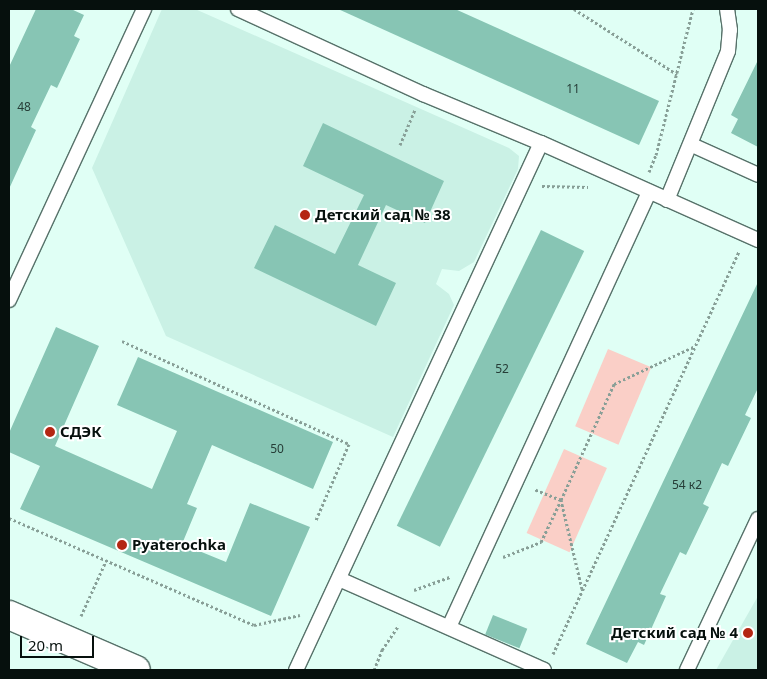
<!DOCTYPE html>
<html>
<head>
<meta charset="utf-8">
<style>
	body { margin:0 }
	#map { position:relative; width:767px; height:679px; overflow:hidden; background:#e0fff5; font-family:"Noto Sans",sans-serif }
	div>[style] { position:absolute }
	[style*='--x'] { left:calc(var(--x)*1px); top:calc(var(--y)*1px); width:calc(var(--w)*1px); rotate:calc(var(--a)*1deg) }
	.built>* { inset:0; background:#caf1e5 }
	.green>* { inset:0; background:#facfc7; transform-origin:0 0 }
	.building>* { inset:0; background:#87c5b4; transform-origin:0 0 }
	.path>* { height:3px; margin-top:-1.5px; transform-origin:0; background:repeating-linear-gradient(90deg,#889f97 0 2.5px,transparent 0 5px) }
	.roads { filter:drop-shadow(1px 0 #57726a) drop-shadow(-1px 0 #57726a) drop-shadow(0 1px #57726a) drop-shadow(0 -1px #57726a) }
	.service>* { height:14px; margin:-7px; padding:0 7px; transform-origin:7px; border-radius:7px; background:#fff }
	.minor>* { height:28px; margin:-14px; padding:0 14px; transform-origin:14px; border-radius:14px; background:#fff }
	.dots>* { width:14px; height:14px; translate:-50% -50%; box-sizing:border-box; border:2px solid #fff; border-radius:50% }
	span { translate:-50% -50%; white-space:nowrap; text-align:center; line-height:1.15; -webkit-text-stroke:4px #fff; paint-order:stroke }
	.number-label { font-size:12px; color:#263d37 }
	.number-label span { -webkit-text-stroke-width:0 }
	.poi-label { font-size:15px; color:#06100d; font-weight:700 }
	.left { translate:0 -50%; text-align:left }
	.right { translate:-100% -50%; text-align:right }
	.frame { position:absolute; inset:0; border:10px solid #06100d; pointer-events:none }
	.scale { position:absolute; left:20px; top:636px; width:74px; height:22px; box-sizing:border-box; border:2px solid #06100d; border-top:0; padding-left:6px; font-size:15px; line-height:18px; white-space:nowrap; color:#06100d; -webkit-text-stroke:4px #fff; paint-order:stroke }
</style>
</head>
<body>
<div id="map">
	<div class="built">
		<i style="clip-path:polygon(162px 9px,195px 9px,509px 148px,519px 156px,518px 169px,474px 262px,459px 271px,442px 269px,436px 284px,449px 294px,454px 305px,393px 437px,166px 336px,92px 168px)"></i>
		<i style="clip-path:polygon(758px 596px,758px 670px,716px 670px)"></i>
	</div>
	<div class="green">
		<i style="left:608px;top:349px;width:47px;height:84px;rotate:23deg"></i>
		<i style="left:564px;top:449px;width:47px;height:92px;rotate:24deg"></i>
	</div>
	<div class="building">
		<i style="clip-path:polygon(36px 9px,71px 9px,84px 15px,74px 36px,80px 39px,57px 88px,51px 85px,31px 127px,36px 130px,9px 189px,9px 67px)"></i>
		<i style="clip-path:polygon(338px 9px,455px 9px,659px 101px,639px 145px)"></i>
		<i style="clip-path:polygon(758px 60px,758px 147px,731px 133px,738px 119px,731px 115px)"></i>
		<i style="clip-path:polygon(323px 123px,444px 181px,425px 223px,386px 205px,358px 265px,396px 283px,376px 326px,254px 268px,275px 225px,335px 254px,364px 195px,303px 166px)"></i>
		<i style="left:541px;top:230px;width:48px;height:329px;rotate:26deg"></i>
		<i style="clip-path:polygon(758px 282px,758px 388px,745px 415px,751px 418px,728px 466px,722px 463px,703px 504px,709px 507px,686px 555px,680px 552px,660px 594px,666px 596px,644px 645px,638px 642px,627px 663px,586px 644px)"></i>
		<i style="clip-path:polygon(56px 327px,99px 346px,55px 446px,152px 489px,177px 431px,117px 405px,138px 357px,333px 442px,313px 489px,212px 445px,187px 504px,197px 508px,182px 544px,226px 562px,250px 503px,310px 527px,271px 616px,20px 509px,40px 466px,9px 452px,9px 433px)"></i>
		<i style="left:493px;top:615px;width:37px;height:21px;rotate:22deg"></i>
	</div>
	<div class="path">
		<i style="--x:574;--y:9;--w:122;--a:32.3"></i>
		<i style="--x:400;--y:145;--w:38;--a:-67"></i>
		<i style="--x:649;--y:172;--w:18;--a:-68"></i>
		<i style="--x:656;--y:155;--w:151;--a:-75.8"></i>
		<i style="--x:542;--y:186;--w:46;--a:1.2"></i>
		<i style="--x:122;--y:341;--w:249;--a:24.4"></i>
		<i style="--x:349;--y:444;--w:83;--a:113.5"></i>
		<i style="--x:9;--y:518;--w:267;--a:23.6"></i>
		<i style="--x:254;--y:625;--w:47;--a:-12.3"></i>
		<i style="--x:503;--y:557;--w:41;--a:-21.5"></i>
		<i style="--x:541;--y:542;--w:47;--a:-64.5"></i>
		<i style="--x:561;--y:500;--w:29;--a:-158"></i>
		<i style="--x:582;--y:589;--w:91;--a:-103.3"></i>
		<i style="--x:561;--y:500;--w:128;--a:-65.4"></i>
		<i style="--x:614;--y:384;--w:89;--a:-25.1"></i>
		<i style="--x:414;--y:590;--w:38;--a:-20"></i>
		<i style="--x:81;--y:616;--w:60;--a:-65.6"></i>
		<i style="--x:553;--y:654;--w:444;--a:-65.2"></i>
		<i style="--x:374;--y:670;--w:22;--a:-68"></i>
		<i style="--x:382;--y:650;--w:30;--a:-56"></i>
	</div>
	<div class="roads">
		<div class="service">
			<i style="--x:238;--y:9;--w:204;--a:24.7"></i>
			<i style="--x:423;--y:94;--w:128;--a:22.6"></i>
			<i style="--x:541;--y:143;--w:581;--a:114.93"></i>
			<i style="--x:541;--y:143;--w:238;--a:24.1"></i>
			<i style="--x:692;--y:145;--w:72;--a:24.4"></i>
			<i style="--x:667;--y:200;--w:161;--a:-67.7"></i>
			<i style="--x:728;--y:51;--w:21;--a:-85"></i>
			<i style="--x:730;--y:30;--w:21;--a:-98"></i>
			<i style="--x:9;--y:300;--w:321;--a:-65.1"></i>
			<i style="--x:339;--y:579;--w:224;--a:23.9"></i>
			<i style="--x:449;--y:627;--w:479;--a:-65.3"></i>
			<i style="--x:687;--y:670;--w:167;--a:-64.8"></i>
		</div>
		<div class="minor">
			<i style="--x:9;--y:615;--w:138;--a:23.4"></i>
		</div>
	</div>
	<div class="dots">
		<i style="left:305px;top:215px;background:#b42613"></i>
		<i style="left:50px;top:432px;background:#b42613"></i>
		<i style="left:122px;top:545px;background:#b42613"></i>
		<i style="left:748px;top:633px;background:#b42613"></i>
	</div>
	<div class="number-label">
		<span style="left:573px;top:89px">11</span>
		<span style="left:24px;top:107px">48</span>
		<span style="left:502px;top:369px">52</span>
		<span style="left:277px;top:449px">50</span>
		<span style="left:687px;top:485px">54 к2</span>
	</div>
	<div class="poi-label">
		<span class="left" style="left:315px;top:215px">Детский сад № 38</span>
		<span class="left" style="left:60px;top:432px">СДЭК</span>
		<span class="left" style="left:132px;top:545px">Pyaterochka</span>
		<span class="right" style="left:738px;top:633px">Детский сад № 4</span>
	</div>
	<div class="frame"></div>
	<div class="scale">20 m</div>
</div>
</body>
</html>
